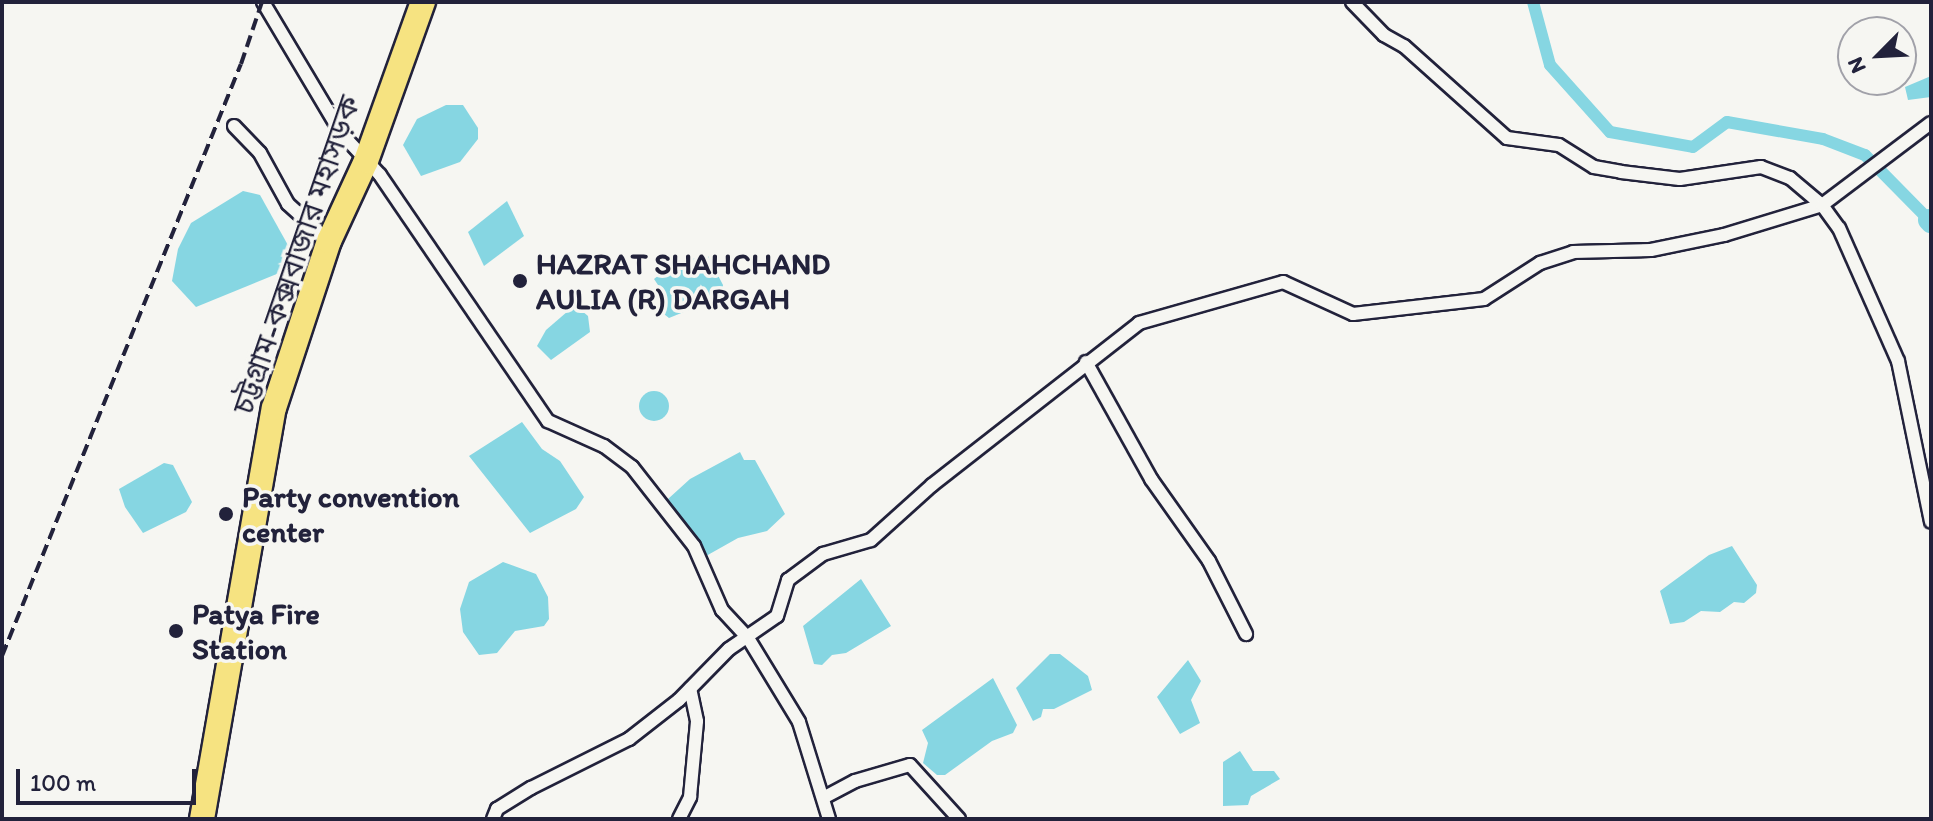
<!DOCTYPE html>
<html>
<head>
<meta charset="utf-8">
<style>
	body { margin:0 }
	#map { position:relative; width:1933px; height:821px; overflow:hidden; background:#f6f6f2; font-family:Itim,"Noto Sans Bengali",sans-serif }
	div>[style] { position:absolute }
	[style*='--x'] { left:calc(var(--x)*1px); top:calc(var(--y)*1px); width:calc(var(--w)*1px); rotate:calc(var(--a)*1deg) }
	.water>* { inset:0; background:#86d6e2 }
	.round { border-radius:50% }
	.canal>* { height:12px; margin:-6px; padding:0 6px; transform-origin:6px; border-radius:6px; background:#86d6e2 }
	.river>* { height:22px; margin:-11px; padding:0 11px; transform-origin:11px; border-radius:11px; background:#86d6e2 }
	.roads { filter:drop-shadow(2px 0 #22223b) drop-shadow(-2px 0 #22223b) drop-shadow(0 2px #22223b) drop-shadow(0 -2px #22223b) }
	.street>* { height:12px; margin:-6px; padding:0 6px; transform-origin:6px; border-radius:6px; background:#f6f6f2 }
	.highway>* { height:24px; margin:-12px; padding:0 12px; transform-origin:12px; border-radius:12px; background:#f6e381 }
	.rail>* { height:4px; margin-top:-2px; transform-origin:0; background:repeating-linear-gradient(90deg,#22223b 0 12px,transparent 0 18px) }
	.dots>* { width:22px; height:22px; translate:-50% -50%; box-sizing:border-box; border:4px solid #f6f6f2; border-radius:50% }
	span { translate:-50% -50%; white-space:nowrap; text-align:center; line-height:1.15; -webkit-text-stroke:7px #f6f6f2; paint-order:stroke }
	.street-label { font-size:30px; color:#22223b }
	.poi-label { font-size:30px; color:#22223b; font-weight:700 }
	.left { translate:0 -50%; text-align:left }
	.frame { position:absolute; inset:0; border:4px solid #22223b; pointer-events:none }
	.north { position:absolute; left:1837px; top:16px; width:80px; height:80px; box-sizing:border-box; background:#f6f6f2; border:2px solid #a1a1a9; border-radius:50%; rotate:246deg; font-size:22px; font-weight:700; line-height:32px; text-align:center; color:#22223b }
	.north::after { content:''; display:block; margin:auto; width:28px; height:36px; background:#22223b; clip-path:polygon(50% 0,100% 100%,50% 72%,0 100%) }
	.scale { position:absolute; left:16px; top:769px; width:180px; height:36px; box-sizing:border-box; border:4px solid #22223b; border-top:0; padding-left:10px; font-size:24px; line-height:28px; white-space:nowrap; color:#22223b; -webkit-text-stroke:6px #f6f6f2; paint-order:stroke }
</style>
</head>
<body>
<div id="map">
	<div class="water">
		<i style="clip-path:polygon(1931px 76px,1931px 97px,1908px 100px,1905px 87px)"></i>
		<i style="clip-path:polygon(446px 105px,463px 105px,478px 128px,478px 139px,460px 162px,421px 176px,403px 145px,417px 119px)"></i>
		<i style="clip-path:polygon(243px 191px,260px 195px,289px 247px,289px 269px,196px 307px,172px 281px,178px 249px,191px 223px)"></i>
		<i style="clip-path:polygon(507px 201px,524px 236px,484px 266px,468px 232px)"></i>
		<i style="clip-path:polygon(708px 256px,723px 285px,722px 300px,708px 310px,701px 305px,669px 318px,660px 311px,664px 294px,654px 279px,677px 261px)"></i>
		<i style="clip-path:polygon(575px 305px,588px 316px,590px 332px,551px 360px,537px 346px,546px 330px)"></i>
		<i class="round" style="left:639px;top:391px;width:30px;height:30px"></i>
		<i style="clip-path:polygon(522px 422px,542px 449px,560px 461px,584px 497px,576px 509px,530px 533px,469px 456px)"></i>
		<i style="clip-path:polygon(740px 452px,744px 460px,755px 460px,785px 514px,767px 531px,738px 538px,706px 556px,668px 499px,690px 479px)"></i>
		<i style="clip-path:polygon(164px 463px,173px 465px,192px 502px,186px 512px,143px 533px,125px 507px,119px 489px)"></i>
		<i style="clip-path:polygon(1732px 546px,1757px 585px,1756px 593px,1744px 603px,1734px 602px,1720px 612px,1701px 611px,1684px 622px,1670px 624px,1660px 591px,1709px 555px)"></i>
		<i style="clip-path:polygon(503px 562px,536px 574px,548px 597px,549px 619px,544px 626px,515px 631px,497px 653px,479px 655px,463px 632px,460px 609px,469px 582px)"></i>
		<i style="clip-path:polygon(861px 579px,891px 626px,846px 653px,832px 655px,822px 665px,814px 664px,803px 626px)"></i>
		<i style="clip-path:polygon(1050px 654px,1060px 654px,1088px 676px,1092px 690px,1054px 709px,1043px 709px,1041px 717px,1033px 721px,1016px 688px)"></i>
		<i style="clip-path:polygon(1188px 660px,1201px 681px,1191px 700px,1200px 723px,1180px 734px,1157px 697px)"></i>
		<i style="clip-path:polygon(993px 678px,1017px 725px,1013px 733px,992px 741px,945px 775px,937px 775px,923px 763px,928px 743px,922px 730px)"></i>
		<i style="clip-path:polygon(1240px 751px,1253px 771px,1274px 771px,1280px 779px,1251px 796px,1248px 805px,1223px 806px,1223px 762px)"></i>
	</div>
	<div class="canal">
		<i style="--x:1533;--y:2;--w:65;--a:74.9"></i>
		<i style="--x:1550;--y:65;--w:90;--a:48.2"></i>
		<i style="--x:1610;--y:132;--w:84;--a:10.2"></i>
		<i style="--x:1693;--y:147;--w:42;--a:-36.3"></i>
		<i style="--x:1727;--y:122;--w:97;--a:10"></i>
		<i style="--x:1823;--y:139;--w:45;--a:20.9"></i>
		<i style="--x:1865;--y:155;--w:91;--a:45.4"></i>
	</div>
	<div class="river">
		<i style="--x:1929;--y:220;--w:3;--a:45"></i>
	</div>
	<div class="roads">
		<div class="street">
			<i style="--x:263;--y:2;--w:152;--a:59.2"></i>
			<i style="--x:341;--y:133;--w:57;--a:47.1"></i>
			<i style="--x:380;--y:175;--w:298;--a:55.7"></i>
			<i style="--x:548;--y:421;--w:61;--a:24.1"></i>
			<i style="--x:604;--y:446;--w:35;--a:37"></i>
			<i style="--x:632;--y:467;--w:100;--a:51.9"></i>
			<i style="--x:694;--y:546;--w:70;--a:66.4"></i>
			<i style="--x:722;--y:610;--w:38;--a:47"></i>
			<i style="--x:748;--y:638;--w:98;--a:58.7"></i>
			<i style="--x:799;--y:722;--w:102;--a:72.8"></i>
			<i style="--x:1352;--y:2;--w:46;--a:45.9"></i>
			<i style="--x:1384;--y:35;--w:23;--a:29"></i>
			<i style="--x:1404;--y:46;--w:138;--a:41.8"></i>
			<i style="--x:1507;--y:138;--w:52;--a:7.7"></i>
			<i style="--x:1559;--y:145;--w:41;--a:32.2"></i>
			<i style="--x:1594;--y:167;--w:27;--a:10"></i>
			<i style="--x:1621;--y:172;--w:59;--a:6.8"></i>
			<i style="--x:1680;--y:179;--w:82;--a:-8.4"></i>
			<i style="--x:1761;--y:167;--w:31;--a:21"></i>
			<i style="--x:1790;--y:178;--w:42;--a:40.2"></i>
			<i style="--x:1822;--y:205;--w:29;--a:54"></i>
			<i style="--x:1839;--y:228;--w:145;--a:66.1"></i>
			<i style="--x:1898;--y:361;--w:164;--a:78.4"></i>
			<i style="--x:234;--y:126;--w:37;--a:46"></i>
			<i style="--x:260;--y:153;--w:58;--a:61.2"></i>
			<i style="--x:288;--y:204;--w:55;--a:42.1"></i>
			<i style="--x:1086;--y:362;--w:134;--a:60.9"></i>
			<i style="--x:1151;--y:479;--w:100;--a:54.7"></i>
			<i style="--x:1209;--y:561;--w:82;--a:63.1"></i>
			<i style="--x:823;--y:798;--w:36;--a:-28"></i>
			<i style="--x:855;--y:781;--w:57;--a:-16.2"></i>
			<i style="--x:910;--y:765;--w:73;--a:47.8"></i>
			<i style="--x:493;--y:819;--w:11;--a:-68"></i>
			<i style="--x:497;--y:809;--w:40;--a:-32"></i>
			<i style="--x:531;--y:788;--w:110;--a:-26.6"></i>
			<i style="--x:629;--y:739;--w:63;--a:-38"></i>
			<i style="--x:679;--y:700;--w:71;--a:-45.6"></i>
			<i style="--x:729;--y:649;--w:58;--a:-34.5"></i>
			<i style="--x:777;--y:616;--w:38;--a:-73"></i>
			<i style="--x:788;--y:580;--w:44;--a:-36.6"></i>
			<i style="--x:823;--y:554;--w:50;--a:-16.3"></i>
			<i style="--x:871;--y:540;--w:82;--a:-42"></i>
			<i style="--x:932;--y:485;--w:263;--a:-38"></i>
			<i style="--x:1139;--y:323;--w:150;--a:-15.9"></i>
			<i style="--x:1283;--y:282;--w:77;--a:24.6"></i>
			<i style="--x:1353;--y:314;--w:132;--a:-6.5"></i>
			<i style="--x:1484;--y:299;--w:67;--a:-32.7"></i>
			<i style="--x:1540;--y:263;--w:35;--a:-18"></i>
			<i style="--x:1573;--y:252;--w:78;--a:-1.5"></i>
			<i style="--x:1651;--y:250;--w:75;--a:-11.6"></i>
			<i style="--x:1724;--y:235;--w:102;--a:-17"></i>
			<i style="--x:1822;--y:205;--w:136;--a:-37"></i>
			<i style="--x:679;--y:819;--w:25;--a:-63"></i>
			<i style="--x:690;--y:797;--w:76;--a:-84.7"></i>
			<i style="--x:697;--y:721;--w:33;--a:-102"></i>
		</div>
		<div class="highway">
			<i style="--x:202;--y:819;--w:417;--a:-80.1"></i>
			<i style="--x:274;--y:408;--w:176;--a:-71.8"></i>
			<i style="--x:329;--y:241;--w:88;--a:-65.2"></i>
			<i style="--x:366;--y:161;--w:169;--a:-70.3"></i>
		</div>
	</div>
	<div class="rail">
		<i style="--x:2;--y:656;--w:638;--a:-68.02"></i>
		<i style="--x:241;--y:64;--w:65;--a:-71.3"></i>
	</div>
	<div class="dots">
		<i style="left:520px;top:281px;background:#22223b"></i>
		<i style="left:226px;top:514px;background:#22223b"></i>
		<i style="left:176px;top:631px;background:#22223b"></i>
	</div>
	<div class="street-label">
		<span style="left:297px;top:255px;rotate:-71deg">চট্টগ্রাম-কক্সবাজার মহাসড়ক</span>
	</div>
	<div class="poi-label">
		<span class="left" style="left:536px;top:281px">HAZRAT SHAHCHAND<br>AULIA (R) DARGAH</span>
		<span class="left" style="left:242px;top:514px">Party convention<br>center</span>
		<span class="left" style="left:192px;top:631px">Patya Fire<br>Station</span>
	</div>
	<div class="frame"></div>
	<div class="north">N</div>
	<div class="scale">100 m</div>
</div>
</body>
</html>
